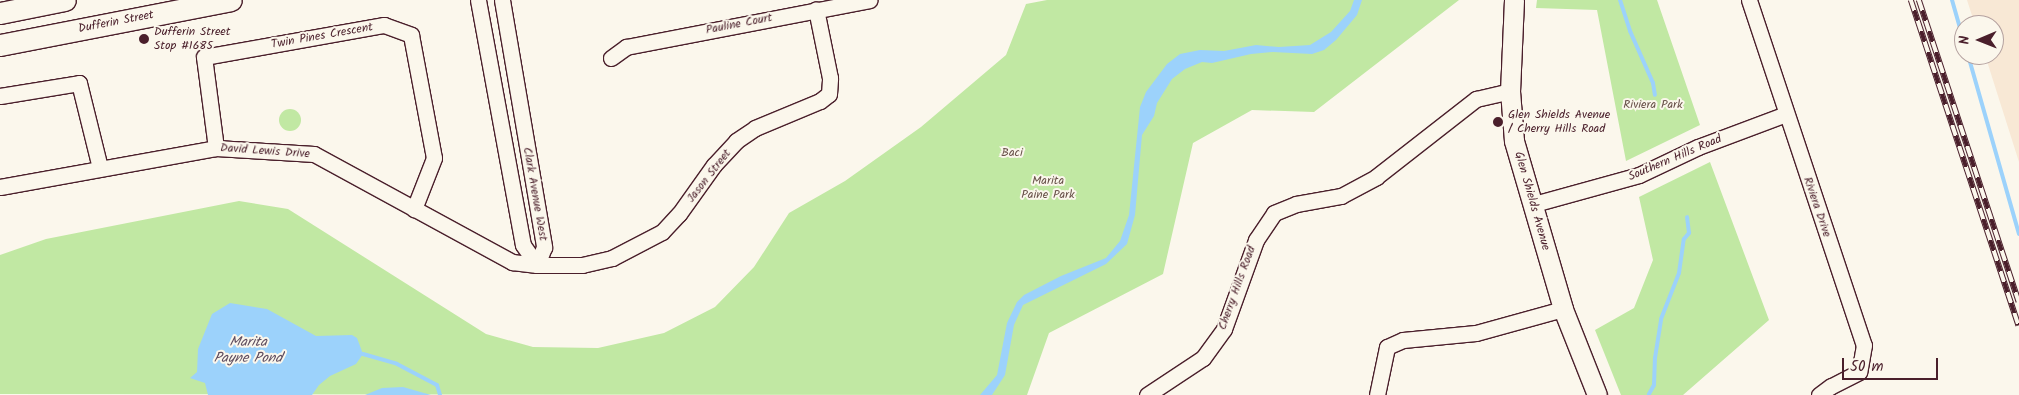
<!DOCTYPE html>
<html>
<head>
<meta charset="utf-8">
<style>
	body { margin:0 }
	#map { position:relative; width:2019px; height:395px; overflow:hidden; background:#fbf7ec; font-family:Kalam,sans-serif }
	div>[style] { position:absolute }
	[style*='--x'] { left:calc(var(--x)*1px); top:calc(var(--y)*1px); width:calc(var(--w)*1px); rotate:calc(var(--a)*1deg) }
	.built>* { inset:0; background:#f8e8d5 }
	.green>* { inset:0; background:#c1e8a3 }
	.round { border-radius:50% }
	.water>* { inset:0; background:#9cd2fb }
	.stream>* { height:4px; margin:-2px; padding:0 2px; transform-origin:2px; border-radius:2px; background:#9cd2fb }
	.roads { filter:drop-shadow(1px 0 #4a1f2b) drop-shadow(-1px 0 #4a1f2b) drop-shadow(0 1px #4a1f2b) drop-shadow(0 -1px #4a1f2b) }
	.minor>* { height:15px; margin:-7.5px; padding:0 7.5px; transform-origin:7.5px; border-radius:7.5px; background:#fbf7ec }
	.tertiary>* { height:19px; margin:-9.5px; padding:0 9.5px; transform-origin:9.5px; border-radius:9.5px; background:#fbf7ec }
	.secondary>* { height:21px; margin:-10.5px; padding:0 10.5px; transform-origin:10.5px; border-radius:10.5px; background:#fbf7ec }
	.rail>* { height:5.5px; margin-top:-2.75px; transform-origin:0; background:repeating-linear-gradient(90deg,#fbf7ec 0 11px,#4a1f2b 0 22px); box-sizing:border-box; border-block:1px solid #4a1f2b }
	.dots>* { width:14px; height:14px; translate:-50% -50%; box-sizing:border-box; border:2px solid #fbf7ec; border-radius:50% }
	span { translate:-50% -50%; white-space:nowrap; text-align:center; line-height:1.15; -webkit-text-stroke:4px #fbf7ec; paint-order:stroke }
	.street-label { font-size:12px; color:#4a1f2b }
	.poi-label { font-size:12px; color:#4a1f2b }
	.left { translate:0 -50%; text-align:left }
	.park-label { font-size:12px; color:#685149 }
	.water-label { font-size:14px; color:#5e4c5f; font-style:italic }
	.north { position:absolute; left:1954px; top:15px; width:50px; height:50px; box-sizing:border-box; background:#fbf7ec; border:1px solid #b4a19f; border-radius:50%; rotate:269deg; font-size:14px; font-weight:700; line-height:20px; text-align:center; color:#4a1f2b }
	.north::after { content:''; display:block; margin:auto; width:18px; height:22px; background:#4a1f2b; clip-path:polygon(50% 0,100% 100%,50% 72%,0 100%) }
	.scale { position:absolute; left:1842px; top:358px; width:96px; height:22px; box-sizing:border-box; border:2px solid #4a1f2b; border-top:0; padding-left:6px; font-size:15px; line-height:18px; white-space:nowrap; color:#4a1f2b; -webkit-text-stroke:4px #fbf7ec; paint-order:stroke }
</style>
</head>
<body>
<div id="map">
	<div class="built">
		<i style="clip-path:polygon(1967px 0,2019px 0,2019px 162px,1985px 55px,1994px 55px,1994px 25px,1975px 25px)"></i>
	</div>
	<div class="green">
		<i style="clip-path:polygon(1047px 0,1459px 0,1314px 112px,1252px 110px,1193px 143px,1163px 274px,1049px 333px,1027px 395px,0 394px,0 255px,46px 239px,239px 201px,288px 209px,486px 334px,533px 347px,598px 348px,664px 333px,715px 307px,754px 267px,789px 213px,845px 181px,921px 127px,1006px 55px,1026px 4px)"></i>
		<i style="clip-path:polygon(1537px 0,1657px 0,1700px 125px,1626px 161px,1597px 10px,1536px 8px)"></i>
		<i class="round" style="left:279px;top:109px;width:22px;height:22px"></i>
		<i style="clip-path:polygon(1710px 162px,1769px 320px,1683px 395px,1621px 395px,1595px 330px,1634px 308px,1653px 260px,1639px 197px)"></i>
	</div>
	<div class="water">
		<i style="clip-path:polygon(1354px 0,1362px 0,1357px 15px,1336px 40px,1324px 50px,1312px 54px,1273px 52px,1251px 54px,1212px 63px,1202px 62px,1185px 69px,1172px 79px,1157px 103px,1154px 116px,1142px 135px,1135px 215px,1127px 244px,1106px 264px,1023px 305px,1014px 325px,1005px 375px,992px 395px,980px 395px,997px 375px,1007px 323px,1017px 302px,1024px 295px,1061px 276px,1106px 258px,1120px 241px,1129px 215px,1140px 107px,1146px 92px,1167px 64px,1180px 54px,1200px 50px,1224px 51px,1256px 45px,1279px 47px,1310px 45px,1331px 32px,1350px 11px)"></i>
		<i style="clip-path:polygon(230px 303px,267px 309px,316px 336px,352px 335px,357px 338px,363px 354px,356px 364px,330px 376px,319px 385px,312px 395px,208px 395px,205px 383px,190px 378px,197px 372px,198px 349px,212px 314px)"></i>
		<i style="clip-path:polygon(403px 387px,431px 395px,365px 395px,382px 388px)"></i>
	</div>
	<div class="stream">
		<i style="--x:1620;--y:0;--w:33;--a:72"></i>
		<i style="--x:1630;--y:31;--w:57;--a:66.1"></i>
		<i style="--x:1653;--y:83;--w:12;--a:81"></i>
		<i style="--x:1952;--y:0;--w:44;--a:74.1"></i>
		<i style="--x:1968;--y:55;--w:186;--a:74.1"></i>
		<i style="--x:363;--y:354;--w:35;--a:16"></i>
		<i style="--x:397;--y:364;--w:45;--a:27.7"></i>
		<i style="--x:437;--y:385;--w:10;--a:73"></i>
		<i style="--x:1649;--y:394;--w:10;--a:-61"></i>
		<i style="--x:1654;--y:385;--w:27;--a:-88"></i>
		<i style="--x:1655;--y:358;--w:39;--a:-81"></i>
		<i style="--x:1661;--y:319;--w:49;--a:-68.6"></i>
		<i style="--x:1679;--y:273;--w:34;--a:-82"></i>
		<i style="--x:1684;--y:239;--w:8;--a:-50"></i>
		<i style="--x:1689;--y:233;--w:16;--a:-97"></i>
	</div>
	<div class="roads">
		<div class="minor">
			<i style="--x:478;--y:0;--w:249;--a:79.6"></i>
			<i style="--x:523;--y:245;--w:24;--a:55"></i>
			<i style="--x:502;--y:0;--w:251;--a:80.3"></i>
			<i style="--x:544;--y:247;--w:19;--a:111"></i>
			<i style="--x:1749;--y:0;--w:364;--a:71.6"></i>
			<i style="--x:1864;--y:345;--w:27;--a:100"></i>
			<i style="--x:1859;--y:372;--w:31;--a:153"></i>
			<i style="--x:1831;--y:386;--w:15;--a:143"></i>
			<i style="--x:611;--y:58;--w:19;--a:-36"></i>
			<i style="--x:626;--y:47;--w:248;--a:-10.9"></i>
			<i style="--x:0;--y:96;--w:80;--a:-9.3"></i>
			<i style="--x:79;--y:83;--w:88;--a:76.1"></i>
			<i style="--x:216;--y:148;--w:92;--a:-97.5"></i>
			<i style="--x:204;--y:57;--w:183;--a:-10.1"></i>
			<i style="--x:384;--y:25;--w:29;--a:20"></i>
			<i style="--x:411;--y:35;--w:125;--a:79.4"></i>
			<i style="--x:434;--y:158;--w:55;--a:111.4"></i>
			<i style="--x:0;--y:187;--w:219;--a:-10.2"></i>
			<i style="--x:216;--y:148;--w:98;--a:3.5"></i>
			<i style="--x:314;--y:154;--w:226;--a:28.6"></i>
			<i style="--x:512;--y:262;--w:25;--a:7"></i>
			<i style="--x:537;--y:265;--w:45;--a:0"></i>
			<i style="--x:582;--y:265;--w:31;--a:-13"></i>
			<i style="--x:612;--y:258;--w:56;--a:-27.5"></i>
			<i style="--x:662;--y:232;--w:25;--a:-47"></i>
			<i style="--x:679;--y:214;--w:60;--a:-54.5"></i>
			<i style="--x:714;--y:165;--w:33;--a:-47"></i>
			<i style="--x:736;--y:141;--w:23;--a:-34"></i>
			<i style="--x:755;--y:128;--w:70;--a:-22.6"></i>
			<i style="--x:820;--y:101;--w:11;--a:-38"></i>
			<i style="--x:829;--y:94;--w:16;--a:-86"></i>
			<i style="--x:830;--y:78;--w:70;--a:-101.5"></i>
			<i style="--x:1534;--y:204;--w:109;--a:-15.4"></i>
			<i style="--x:1639;--y:175;--w:65;--a:-25.4"></i>
			<i style="--x:1698;--y:147;--w:94;--a:-20.6"></i>
			<i style="--x:1147;--y:395;--w:67;--a:-33.5"></i>
			<i style="--x:1203;--y:358;--w:36;--a:-54"></i>
			<i style="--x:1224;--y:329;--w:95;--a:-70.2"></i>
			<i style="--x:1256;--y:240;--w:32;--a:-56"></i>
			<i style="--x:1274;--y:213;--w:24;--a:-22"></i>
			<i style="--x:1296;--y:204;--w:46;--a:-10.1"></i>
			<i style="--x:1341;--y:196;--w:40;--a:-28"></i>
			<i style="--x:1376;--y:177;--w:127;--a:-38"></i>
			<i style="--x:1476;--y:99;--w:35;--a:-13"></i>
			<i style="--x:1377;--y:395;--w:49;--a:-78.2"></i>
			<i style="--x:1387;--y:347;--w:17;--a:-24"></i>
			<i style="--x:1403;--y:340;--w:73;--a:-5.5"></i>
			<i style="--x:1476;--y:333;--w:90;--a:-15.4"></i>
		</div>
		<div class="tertiary">
			<i style="--x:1514;--y:0;--w:91;--a:92.5"></i>
			<i style="--x:1510;--y:91;--w:50;--a:85.4"></i>
			<i style="--x:1514;--y:141;--w:175;--a:73.7"></i>
			<i style="--x:1563;--y:309;--w:92;--a:68.4"></i>
		</div>
		<div class="secondary">
			<i style="--x:0;--y:13;--w:66;--a:-11.3"></i>
			<i style="--x:0;--y:45;--w:235;--a:-11"></i>
		</div>
	</div>
	<div class="rail">
		<i style="--x:1911;--y:0;--w:343;--a:71.7"></i>
		<i style="--x:1919;--y:0;--w:318;--a:71.7"></i>
	</div>
	<div class="dots">
		<i style="left:144px;top:39px;background:#4a1f2b"></i>
		<i style="left:1498px;top:122px;background:#4a1f2b"></i>
	</div>
	<div class="street-label">
		<span style="left:116px;top:22px;rotate:-11deg">Dufferin Street</span>
		<span style="left:739px;top:24px;rotate:-11deg">Pauline Court</span>
		<span style="left:322px;top:36px;rotate:-10deg">Twin Pines Crescent</span>
		<span style="left:265px;top:151px;rotate:4deg">David Lewis Drive</span>
		<span style="left:1675px;top:158px;rotate:-23deg">Southern Hills Road</span>
		<span style="left:709px;top:176px;rotate:-52deg">Jason Street</span>
		<span style="left:535px;top:194px;rotate:80deg">Clark Avenue West</span>
		<span style="left:1532px;top:201px;rotate:74deg">Glen Shields Avenue</span>
		<span style="left:1817px;top:207px;rotate:71deg">Riviera Drive</span>
		<span style="left:1237px;top:288px;rotate:-70deg">Cherry Hills Road</span>
	</div>
	<div class="poi-label">
		<span class="left" style="left:154px;top:39px">Dufferin Street<br>Stop #1685</span>
		<span class="left" style="left:1508px;top:122px">Glen Shields Avenue<br>/ Cherry Hills Road</span>
	</div>
	<div class="park-label">
		<span style="left:1653px;top:105px">Riviera Park</span>
		<span style="left:1012px;top:153px">Baci</span>
		<span style="left:1048px;top:188px">Marita<br>Paine Park</span>
	</div>
	<div class="water-label">
		<span style="left:248px;top:350px">Marita<br>Payne Pond</span>
	</div>
	<div class="north">N</div>
	<div class="scale">50 m</div>
</div>
</body>
</html>
